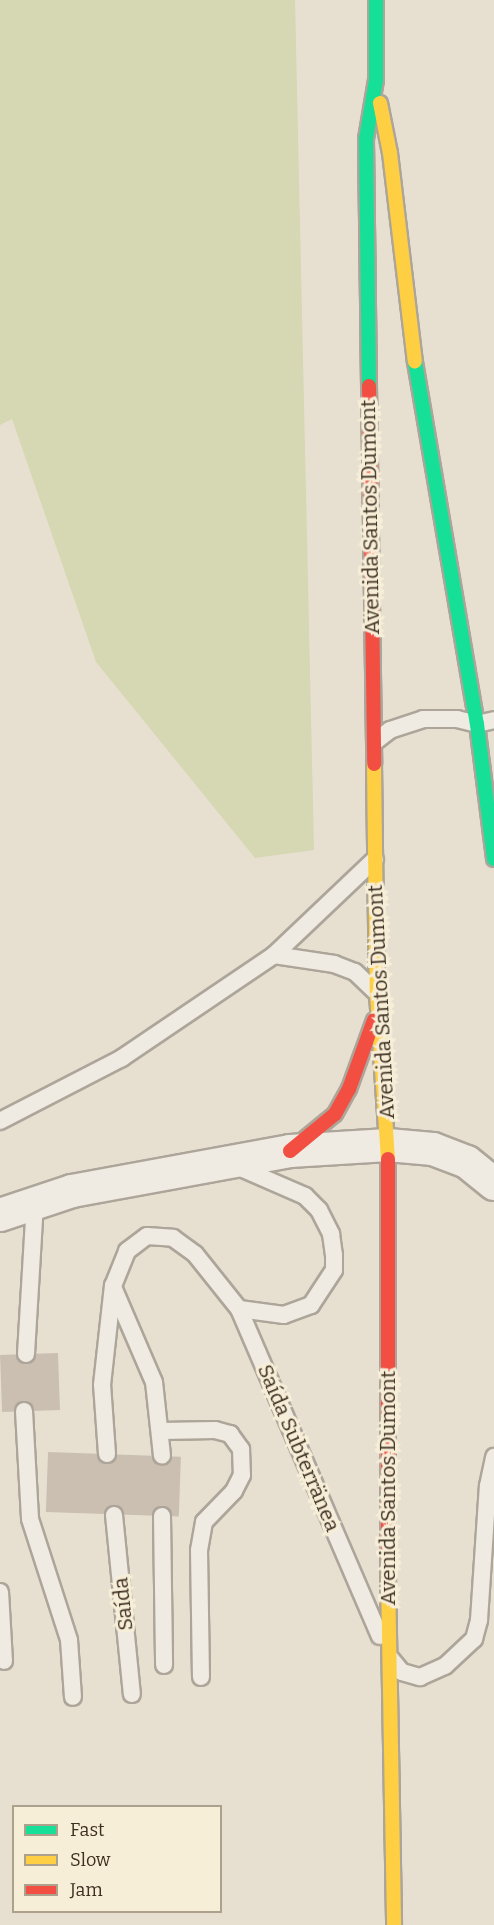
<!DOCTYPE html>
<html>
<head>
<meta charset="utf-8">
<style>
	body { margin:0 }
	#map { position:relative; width:494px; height:1925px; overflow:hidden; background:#e7e0d1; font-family:Bitter,serif }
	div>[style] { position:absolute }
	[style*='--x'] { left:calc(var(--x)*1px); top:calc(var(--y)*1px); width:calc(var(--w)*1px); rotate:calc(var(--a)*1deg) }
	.green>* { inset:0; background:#d6d7b3 }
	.building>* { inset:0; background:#cbbfb2; transform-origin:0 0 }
	.roads { filter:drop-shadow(2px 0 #ada599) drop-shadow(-2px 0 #ada599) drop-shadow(0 2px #ada599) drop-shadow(0 -2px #ada599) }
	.lane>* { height:16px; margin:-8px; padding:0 8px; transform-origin:8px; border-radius:8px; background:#efebe3 }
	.street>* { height:32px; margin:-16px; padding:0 16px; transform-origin:16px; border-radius:16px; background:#efebe3 }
	.fast>* { height:14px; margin:-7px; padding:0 7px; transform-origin:7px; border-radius:7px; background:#16e098 }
	.slow>* { height:14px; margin:-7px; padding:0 7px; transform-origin:7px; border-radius:7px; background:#ffcf43 }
	.jam>* { height:14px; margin:-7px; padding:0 7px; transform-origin:7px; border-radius:7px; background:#f24e42 }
	span { translate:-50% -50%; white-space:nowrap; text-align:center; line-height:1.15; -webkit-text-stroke:6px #f7eed8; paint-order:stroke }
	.street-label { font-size:21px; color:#3d2e20 }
	.legend { position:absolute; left:12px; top:1805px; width:210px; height:108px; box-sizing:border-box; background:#f7eed8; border:2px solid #ada18e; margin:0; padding:8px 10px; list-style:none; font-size:18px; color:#3d2e20 }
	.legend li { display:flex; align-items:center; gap:12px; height:30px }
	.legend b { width:30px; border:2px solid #ada18e }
</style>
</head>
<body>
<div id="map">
	<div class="green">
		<i style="clip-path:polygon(0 0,295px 0,314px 850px,255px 858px,96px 662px,12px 419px,0 425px)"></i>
	</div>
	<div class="building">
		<i style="left:58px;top:1353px;width:57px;height:58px;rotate:88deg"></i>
		<i style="left:48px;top:1452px;width:133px;height:60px;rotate:2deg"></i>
	</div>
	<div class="roads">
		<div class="lane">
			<i style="--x:376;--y:741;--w:18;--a:-38"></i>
			<i style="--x:390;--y:730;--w:35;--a:-18"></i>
			<i style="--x:423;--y:719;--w:34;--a:0"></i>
			<i style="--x:457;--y:719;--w:21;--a:14"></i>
			<i style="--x:477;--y:724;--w:17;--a:-13"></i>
			<i style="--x:274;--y:955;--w:61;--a:8.5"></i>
			<i style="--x:334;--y:964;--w:22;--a:21"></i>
			<i style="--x:355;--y:972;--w:30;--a:44"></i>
			<i style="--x:0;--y:1121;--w:137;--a:-27.3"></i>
			<i style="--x:122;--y:1058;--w:184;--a:-34.1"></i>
			<i style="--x:274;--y:955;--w:139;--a:-43.5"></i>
			<i style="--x:236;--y:1166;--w:75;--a:23.5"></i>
			<i style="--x:305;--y:1196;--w:20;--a:45"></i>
			<i style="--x:319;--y:1210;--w:27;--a:63"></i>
			<i style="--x:331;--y:1234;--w:21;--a:82"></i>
			<i style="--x:334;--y:1255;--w:15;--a:90"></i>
			<i style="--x:334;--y:1270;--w:42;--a:123.3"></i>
			<i style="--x:311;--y:1305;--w:29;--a:160"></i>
			<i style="--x:284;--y:1315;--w:45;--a:-172.4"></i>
			<i style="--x:113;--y:1287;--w:103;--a:66.7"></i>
			<i style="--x:154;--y:1382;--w:74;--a:83.8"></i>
			<i style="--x:26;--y:1354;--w:153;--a:-86.6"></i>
			<i style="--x:24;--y:1411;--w:108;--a:86.8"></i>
			<i style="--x:30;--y:1519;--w:127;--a:72.1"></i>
			<i style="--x:69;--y:1640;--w:57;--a:86"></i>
			<i style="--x:161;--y:1431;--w:54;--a:-1.1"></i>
			<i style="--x:215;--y:1430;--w:16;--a:15"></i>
			<i style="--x:230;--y:1434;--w:19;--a:54"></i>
			<i style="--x:241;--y:1449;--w:26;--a:88"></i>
			<i style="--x:242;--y:1475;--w:18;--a:117"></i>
			<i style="--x:234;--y:1491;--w:43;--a:134.1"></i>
			<i style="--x:204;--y:1522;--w:28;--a:100"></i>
			<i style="--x:199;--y:1550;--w:127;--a:89.1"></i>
			<i style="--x:107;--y:1454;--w:69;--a:-94.1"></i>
			<i style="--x:102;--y:1385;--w:100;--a:-83.7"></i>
			<i style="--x:113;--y:1286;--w:38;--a:-68"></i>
			<i style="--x:127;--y:1251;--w:25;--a:-37"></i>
			<i style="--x:147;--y:1236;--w:26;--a:4"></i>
			<i style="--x:173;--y:1238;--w:27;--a:36"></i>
			<i style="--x:195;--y:1254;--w:70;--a:51.3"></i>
			<i style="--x:239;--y:1309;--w:356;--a:66.7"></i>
			<i style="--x:114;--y:1515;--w:180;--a:84.3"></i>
			<i style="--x:162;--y:1516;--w:149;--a:89.2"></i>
			<i style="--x:0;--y:1592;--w:69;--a:86.7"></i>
			<i style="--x:391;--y:1659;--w:17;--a:50"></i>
			<i style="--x:402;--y:1672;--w:19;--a:16"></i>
			<i style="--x:420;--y:1677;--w:27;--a:-24"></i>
			<i style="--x:445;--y:1666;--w:40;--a:-43"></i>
			<i style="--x:474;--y:1639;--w:20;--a:-75"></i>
			<i style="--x:479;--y:1620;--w:134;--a:-86.2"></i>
			<i style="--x:488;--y:1486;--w:30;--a:-78"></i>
		</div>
		<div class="street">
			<i style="--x:0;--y:1215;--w:76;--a:-18.4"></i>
			<i style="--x:72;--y:1191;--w:222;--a:-10.4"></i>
			<i style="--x:290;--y:1151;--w:98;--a:-3.5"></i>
			<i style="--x:388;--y:1145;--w:45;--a:5.1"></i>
			<i style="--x:433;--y:1149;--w:36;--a:21"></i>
			<i style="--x:467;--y:1162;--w:35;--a:39"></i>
		</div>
		<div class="fast">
			<i style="--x:415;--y:362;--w:367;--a:80.3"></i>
			<i style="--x:477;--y:724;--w:136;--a:82.8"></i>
			<i style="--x:369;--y:386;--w:247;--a:-90.7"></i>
			<i style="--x:366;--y:139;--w:60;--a:-80.4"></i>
			<i style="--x:376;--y:80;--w:80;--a:-90"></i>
		</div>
		<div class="slow">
			<i style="--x:380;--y:103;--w:51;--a:78.7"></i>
			<i style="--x:390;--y:153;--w:210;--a:83.2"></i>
			<i style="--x:374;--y:764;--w:230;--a:89.3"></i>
			<i style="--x:377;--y:994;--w:165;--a:86.2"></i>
			<i style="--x:388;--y:1576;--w:349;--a:89"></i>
		</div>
		<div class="jam">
			<i style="--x:369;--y:386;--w:378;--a:89.2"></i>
			<i style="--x:290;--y:1151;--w:58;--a:-39.4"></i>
			<i style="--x:335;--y:1114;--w:29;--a:-61"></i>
			<i style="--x:349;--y:1089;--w:73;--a:-70.1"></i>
			<i style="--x:388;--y:1159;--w:417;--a:90"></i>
		</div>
	</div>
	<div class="street-label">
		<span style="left:370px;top:517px;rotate:-91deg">Avenida Santos Dumont</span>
		<span style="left:381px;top:1002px;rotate:-93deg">Avenida Santos Dumont</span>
		<span style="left:299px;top:1448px;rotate:67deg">Saída Subterränea</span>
		<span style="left:388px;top:1488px;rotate:-90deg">Avenida Santos Dumont</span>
		<span style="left:123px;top:1604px;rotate:-96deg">Saída</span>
	</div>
	<ul class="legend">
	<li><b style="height:8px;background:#16e098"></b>Fast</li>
	<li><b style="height:8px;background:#ffcf43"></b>Slow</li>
	<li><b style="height:8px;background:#f24e42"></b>Jam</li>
	</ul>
</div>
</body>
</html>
